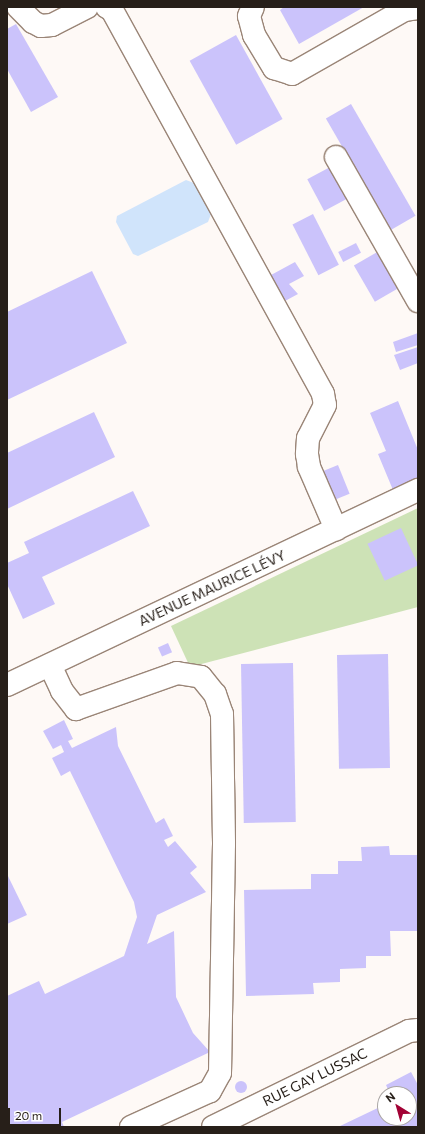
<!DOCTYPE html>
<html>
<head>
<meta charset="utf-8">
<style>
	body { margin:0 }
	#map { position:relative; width:425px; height:1134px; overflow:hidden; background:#fef9f6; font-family:Commissioner,sans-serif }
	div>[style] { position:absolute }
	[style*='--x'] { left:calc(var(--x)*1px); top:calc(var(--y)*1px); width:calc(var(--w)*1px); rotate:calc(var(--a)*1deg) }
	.green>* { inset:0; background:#cde2b6 }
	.water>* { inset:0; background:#d0e4fb }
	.building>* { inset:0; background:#cbc3fb; transform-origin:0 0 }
	.round { border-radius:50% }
	.roads { filter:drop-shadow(1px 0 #9a8577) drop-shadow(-1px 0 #9a8577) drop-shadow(0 1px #9a8577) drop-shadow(0 -1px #9a8577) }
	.minor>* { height:22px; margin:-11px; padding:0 11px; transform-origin:11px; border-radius:11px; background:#fff }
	span { translate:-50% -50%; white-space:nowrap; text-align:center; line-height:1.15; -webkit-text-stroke:3px #fff; paint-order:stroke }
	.street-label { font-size:14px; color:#271f19 }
	.frame { position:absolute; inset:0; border:8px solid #271f19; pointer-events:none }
	.north { position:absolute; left:377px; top:1086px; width:40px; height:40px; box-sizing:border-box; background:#fff; border:1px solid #a9a5a3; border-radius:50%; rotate:323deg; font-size:11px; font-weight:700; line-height:16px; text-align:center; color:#271f19 }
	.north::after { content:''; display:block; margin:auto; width:14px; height:18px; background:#a20235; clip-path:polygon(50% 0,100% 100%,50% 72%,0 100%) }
	.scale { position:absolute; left:8px; top:1108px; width:53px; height:18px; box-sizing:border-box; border:2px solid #271f19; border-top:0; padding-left:5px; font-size:12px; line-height:14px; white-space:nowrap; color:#271f19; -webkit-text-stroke:3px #fff; paint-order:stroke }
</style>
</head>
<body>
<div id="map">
	<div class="green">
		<i style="clip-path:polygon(418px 508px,418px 607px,190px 667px,171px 626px)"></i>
	</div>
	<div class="water">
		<i style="clip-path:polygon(186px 180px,194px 183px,211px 214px,208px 222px,138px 256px,133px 254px,116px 222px,117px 216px)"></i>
	</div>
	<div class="building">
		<i style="clip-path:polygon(284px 7px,364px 7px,299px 44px,280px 10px)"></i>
		<i style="clip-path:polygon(16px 24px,58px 97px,31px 112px,7px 69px,7px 29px)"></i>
		<i style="left:236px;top:35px;width:96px;height:53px;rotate:61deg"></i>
		<i style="left:351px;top:104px;width:129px;height:29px;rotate:60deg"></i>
		<i style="left:332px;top:166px;width:36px;height:28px;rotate:62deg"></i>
		<i style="left:313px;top:214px;width:57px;height:23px;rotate:63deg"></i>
		<i style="left:356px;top:243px;width:11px;height:20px;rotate:63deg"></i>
		<i style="left:379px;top:251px;width:42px;height:29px;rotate:60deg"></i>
		<i style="clip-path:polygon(295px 262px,304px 276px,289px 284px,298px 294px,285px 301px,271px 275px)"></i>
		<i style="clip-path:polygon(92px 271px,127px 343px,7px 400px,7px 312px)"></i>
		<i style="clip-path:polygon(418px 333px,418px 345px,396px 352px,393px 342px)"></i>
		<i style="clip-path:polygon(418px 347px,418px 363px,400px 370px,394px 355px)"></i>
		<i style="clip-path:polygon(398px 401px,418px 450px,418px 478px,393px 490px,378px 454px,386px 451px,370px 413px)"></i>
		<i style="clip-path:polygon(94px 412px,115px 457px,7px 509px,7px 453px)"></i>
		<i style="left:338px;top:465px;width:31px;height:16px;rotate:68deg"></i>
		<i style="clip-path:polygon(133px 491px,150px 526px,42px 577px,55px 604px,23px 619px,7px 584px,7px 563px,29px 553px,24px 542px)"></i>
		<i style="left:401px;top:528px;width:41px;height:37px;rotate:65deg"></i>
		<i style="left:168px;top:643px;width:10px;height:11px;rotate:66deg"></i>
		<i style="left:388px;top:654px;width:114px;height:51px;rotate:89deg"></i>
		<i style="left:293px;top:663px;width:159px;height:52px;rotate:89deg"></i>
		<i style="clip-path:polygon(64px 720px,73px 739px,68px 741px,72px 748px,116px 727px,118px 746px,156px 823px,164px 818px,173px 836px,164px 840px,168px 847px,175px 841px,197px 867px,190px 873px,206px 892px,157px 915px,147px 944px,174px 931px,176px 997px,193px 1033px,210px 1052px,62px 1122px,64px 1127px,7px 1127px,7px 996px,39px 981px,45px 994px,124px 956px,137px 917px,134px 902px,70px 771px,61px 776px,52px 758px,64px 752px,61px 745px,53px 749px,43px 731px)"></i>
		<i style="clip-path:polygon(389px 846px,390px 855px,418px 855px,418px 931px,390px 931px,391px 956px,366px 956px,366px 968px,340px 969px,340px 982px,313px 983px,314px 994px,246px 996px,244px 890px,311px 889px,311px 874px,338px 874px,338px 861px,362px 861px,361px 847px)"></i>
		<i style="clip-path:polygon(7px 874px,27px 915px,7px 924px)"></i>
		<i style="clip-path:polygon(411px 1072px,418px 1085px,418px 1127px,338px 1127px,384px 1105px,385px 1118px,409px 1118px,409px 1094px,390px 1094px,386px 1085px)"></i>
		<i class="round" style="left:235px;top:1081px;width:12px;height:12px"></i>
	</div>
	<div class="roads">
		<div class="minor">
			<i style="--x:18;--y:7;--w:21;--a:45"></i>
			<i style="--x:33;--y:22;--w:9;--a:27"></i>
			<i style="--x:41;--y:26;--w:11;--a:-5"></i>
			<i style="--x:52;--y:25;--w:39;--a:-27"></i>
			<i style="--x:107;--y:7;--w:6;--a:31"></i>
			<i style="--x:112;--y:10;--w:438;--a:61.2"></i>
			<i style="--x:323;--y:394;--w:11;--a:80"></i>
			<i style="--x:325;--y:405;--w:37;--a:117"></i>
			<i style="--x:308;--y:438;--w:16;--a:94"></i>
			<i style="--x:307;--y:454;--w:13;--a:81"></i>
			<i style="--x:309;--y:467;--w:68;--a:66.5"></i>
			<i style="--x:253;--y:7;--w:10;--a:114"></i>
			<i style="--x:249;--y:16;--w:20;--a:75"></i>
			<i style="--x:254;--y:35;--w:39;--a:59"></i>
			<i style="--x:274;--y:68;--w:19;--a:18"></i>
			<i style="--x:292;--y:74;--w:129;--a:-29.7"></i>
			<i style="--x:404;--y:10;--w:14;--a:-8"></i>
			<i style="--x:336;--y:157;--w:166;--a:60.3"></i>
			<i style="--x:50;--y:665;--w:29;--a:65"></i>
			<i style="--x:62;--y:691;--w:23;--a:52"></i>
			<i style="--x:76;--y:709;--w:107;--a:-19.6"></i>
			<i style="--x:177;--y:673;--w:24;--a:9"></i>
			<i style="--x:201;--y:677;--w:22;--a:51"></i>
			<i style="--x:215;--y:694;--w:21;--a:71"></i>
			<i style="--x:222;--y:714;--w:130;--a:89.1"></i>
			<i style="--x:224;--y:844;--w:229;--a:91"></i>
			<i style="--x:220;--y:1073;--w:21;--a:119"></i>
			<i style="--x:210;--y:1091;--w:87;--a:155.5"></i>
			<i style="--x:7;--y:685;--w:455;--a:-25.4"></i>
			<i style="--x:213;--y:1127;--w:218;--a:-26.1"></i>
			<i style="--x:409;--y:1031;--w:9;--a:-6"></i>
		</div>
	</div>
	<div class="street-label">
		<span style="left:212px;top:588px;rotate:-25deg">AVENUE MAURICE LÉVY</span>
		<span style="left:315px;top:1077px;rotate:-26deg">RUE GAY LUSSAC</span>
	</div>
	<div class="frame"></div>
	<div class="north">N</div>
	<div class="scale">20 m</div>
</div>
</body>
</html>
